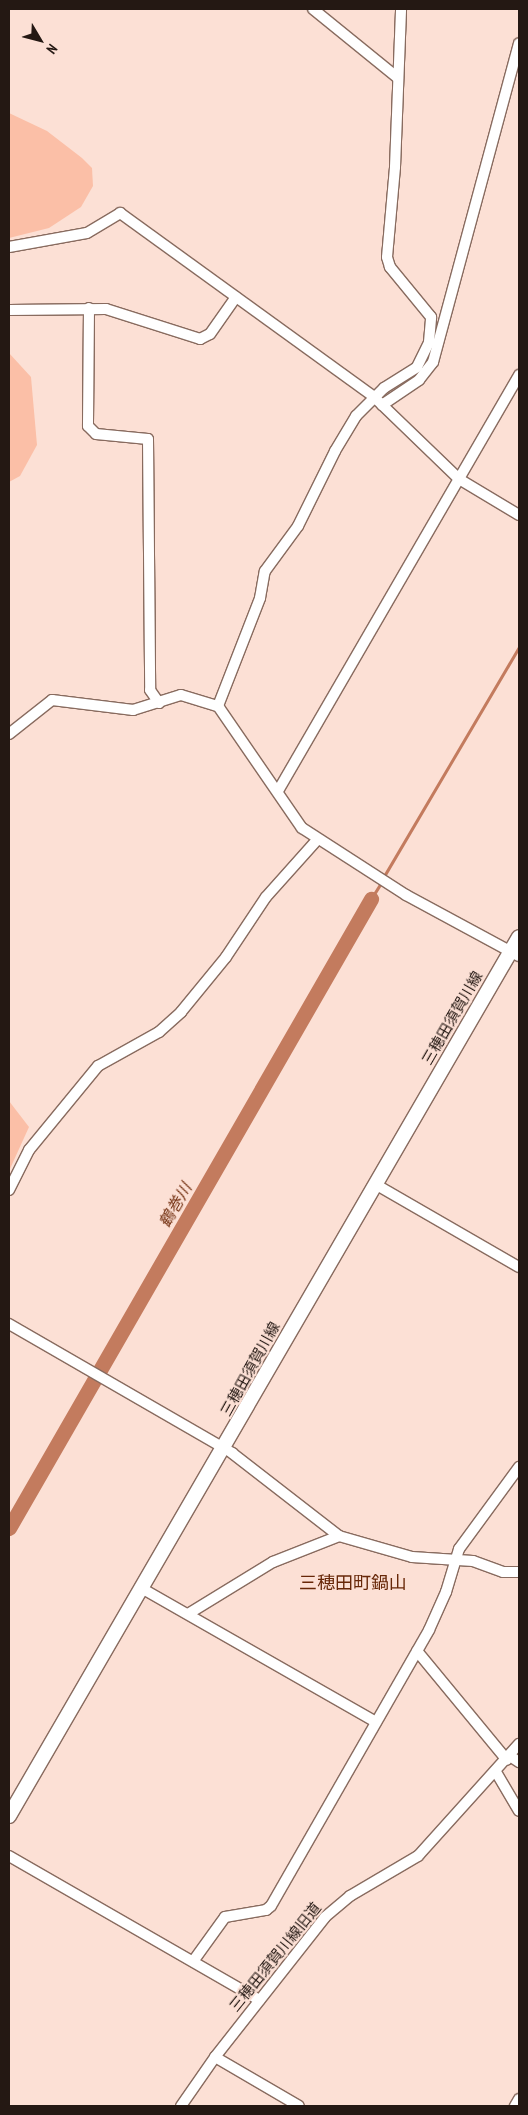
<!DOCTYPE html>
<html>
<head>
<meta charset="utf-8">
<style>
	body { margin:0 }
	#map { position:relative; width:528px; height:2115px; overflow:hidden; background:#fce0d5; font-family:"PT Sans Narrow","Noto Sans JP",sans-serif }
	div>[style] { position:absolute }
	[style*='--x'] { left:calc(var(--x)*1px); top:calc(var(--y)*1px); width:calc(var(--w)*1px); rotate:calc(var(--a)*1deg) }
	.green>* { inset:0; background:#fbbfa7 }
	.stream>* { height:2.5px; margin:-1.25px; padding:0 1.25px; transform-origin:1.25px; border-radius:1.25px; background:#c37b5e }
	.river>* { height:15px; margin:-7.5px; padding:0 7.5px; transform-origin:7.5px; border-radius:7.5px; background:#c37b5e }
	.roads { filter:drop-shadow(1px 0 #886b5f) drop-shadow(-1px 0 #886b5f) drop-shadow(0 1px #886b5f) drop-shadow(0 -1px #886b5f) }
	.minor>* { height:10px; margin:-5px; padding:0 5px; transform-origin:5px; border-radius:5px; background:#fff }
	.secondary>* { height:14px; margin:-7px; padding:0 7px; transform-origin:7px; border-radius:7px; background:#fff }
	span { translate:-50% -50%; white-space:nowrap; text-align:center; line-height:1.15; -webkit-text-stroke:4px #fce0d5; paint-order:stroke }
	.street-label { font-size:15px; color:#241813 }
	.water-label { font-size:16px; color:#733011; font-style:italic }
	.quarter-label { font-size:18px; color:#672708 }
	.frame { position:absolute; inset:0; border:10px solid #241813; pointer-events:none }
	.north { position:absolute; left:15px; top:15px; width:50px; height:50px; -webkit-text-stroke:4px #fce0d5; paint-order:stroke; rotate:127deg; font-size:14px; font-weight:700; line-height:20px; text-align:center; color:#241813 }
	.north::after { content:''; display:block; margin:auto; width:18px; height:22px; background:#241813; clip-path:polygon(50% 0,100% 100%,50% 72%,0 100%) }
</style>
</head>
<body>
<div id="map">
	<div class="green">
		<i style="clip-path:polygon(9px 113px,47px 131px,82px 158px,92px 168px,93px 186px,81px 207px,49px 228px,9px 238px)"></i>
		<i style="clip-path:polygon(9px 353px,31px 377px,37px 445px,20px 476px,9px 482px)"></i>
		<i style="clip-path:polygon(9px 1101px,29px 1127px,9px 1171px)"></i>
	</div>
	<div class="stream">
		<i style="--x:383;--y:878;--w:268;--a:-59.5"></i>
		<i style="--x:371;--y:899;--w:19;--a:-58"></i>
	</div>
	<div class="river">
		<i style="--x:9;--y:1528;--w:726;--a:-60.08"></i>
	</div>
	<div class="roads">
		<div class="minor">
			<i style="--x:313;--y:9;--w:109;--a:39.1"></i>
			<i style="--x:9;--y:247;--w:79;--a:-10.2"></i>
			<i style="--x:87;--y:233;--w:39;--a:-31"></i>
			<i style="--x:120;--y:213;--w:314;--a:35.9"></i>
			<i style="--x:374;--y:397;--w:118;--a:44"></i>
			<i style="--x:459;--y:479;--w:70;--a:31"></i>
			<i style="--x:89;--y:308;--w:118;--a:90.5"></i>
			<i style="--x:88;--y:426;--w:11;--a:45"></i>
			<i style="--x:96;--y:434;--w:52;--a:5.5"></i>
			<i style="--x:148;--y:439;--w:251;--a:89.5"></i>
			<i style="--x:150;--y:690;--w:16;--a:55"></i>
			<i style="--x:9;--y:310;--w:97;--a:-0.6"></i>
			<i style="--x:106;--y:309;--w:99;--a:17.7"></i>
			<i style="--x:200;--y:339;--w:11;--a:-27"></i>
			<i style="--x:210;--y:334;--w:45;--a:-54.9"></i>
			<i style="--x:382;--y:405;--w:45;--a:-34"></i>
			<i style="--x:419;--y:380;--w:23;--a:-52"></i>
			<i style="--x:433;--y:362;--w:330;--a:-74.9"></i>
			<i style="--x:218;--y:706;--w:116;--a:-68.7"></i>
			<i style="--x:260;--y:598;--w:27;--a:-80"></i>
			<i style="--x:265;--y:571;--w:56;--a:-53.7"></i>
			<i style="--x:298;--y:526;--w:84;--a:-63.7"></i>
			<i style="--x:335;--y:451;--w:41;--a:-59"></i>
			<i style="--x:356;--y:416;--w:40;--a:-45"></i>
			<i style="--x:384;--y:388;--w:39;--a:-32"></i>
			<i style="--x:417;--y:367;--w:28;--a:-64"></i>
			<i style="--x:429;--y:342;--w:25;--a:-85"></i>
			<i style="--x:431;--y:317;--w:65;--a:-129.4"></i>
			<i style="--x:390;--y:267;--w:10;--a:-107"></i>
			<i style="--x:387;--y:257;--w:90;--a:-84.9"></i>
			<i style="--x:395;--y:167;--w:158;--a:-87.8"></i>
			<i style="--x:9;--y:734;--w:55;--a:-38.3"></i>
			<i style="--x:52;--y:700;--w:82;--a:7"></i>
			<i style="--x:133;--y:710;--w:50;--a:-17.4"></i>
			<i style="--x:181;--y:695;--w:39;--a:17"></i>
			<i style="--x:218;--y:706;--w:148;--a:55.5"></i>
			<i style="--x:302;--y:828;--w:124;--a:32.8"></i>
			<i style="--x:406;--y:895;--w:128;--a:28.4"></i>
			<i style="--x:278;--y:791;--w:481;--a:-59.9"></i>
			<i style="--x:375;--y:1184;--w:166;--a:30"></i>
			<i style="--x:9;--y:1190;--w:45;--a:-63.4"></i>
			<i style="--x:29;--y:1150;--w:109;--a:-50.6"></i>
			<i style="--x:98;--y:1066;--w:70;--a:-29.1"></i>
			<i style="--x:159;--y:1032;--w:30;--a:-42"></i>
			<i style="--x:181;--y:1012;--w:71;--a:-50.7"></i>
			<i style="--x:226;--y:957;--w:72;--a:-56.3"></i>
			<i style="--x:266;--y:897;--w:76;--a:-48.2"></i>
			<i style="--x:9;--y:1324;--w:258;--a:30"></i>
			<i style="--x:232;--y:1453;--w:135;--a:37.8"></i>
			<i style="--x:339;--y:1536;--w:76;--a:16"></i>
			<i style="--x:412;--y:1557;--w:61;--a:3.8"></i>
			<i style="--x:473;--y:1561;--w:32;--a:20"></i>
			<i style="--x:503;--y:1572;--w:16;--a:0"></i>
			<i style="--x:143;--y:1589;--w:268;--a:29.7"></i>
			<i style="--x:188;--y:1614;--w:100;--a:-31.5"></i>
			<i style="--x:273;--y:1562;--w:71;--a:-21.5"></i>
			<i style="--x:417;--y:1651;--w:141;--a:50.5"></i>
			<i style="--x:510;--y:1756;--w:11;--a:34"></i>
			<i style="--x:496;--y:1772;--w:45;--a:59.5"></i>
			<i style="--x:9;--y:1856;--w:289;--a:29.9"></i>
			<i style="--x:194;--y:1960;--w:53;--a:-54.2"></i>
			<i style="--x:225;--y:1917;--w:42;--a:-9.7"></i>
			<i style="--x:266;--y:1910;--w:6;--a:-39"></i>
			<i style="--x:271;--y:1906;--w:318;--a:-60.2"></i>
			<i style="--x:429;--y:1630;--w:42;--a:-65.9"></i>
			<i style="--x:446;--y:1592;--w:45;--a:-73.2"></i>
			<i style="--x:459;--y:1549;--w:102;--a:-53.8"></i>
			<i style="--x:215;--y:2057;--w:97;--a:30.3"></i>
			<i style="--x:181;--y:2106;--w:60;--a:-55.2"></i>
			<i style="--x:215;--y:2057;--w:178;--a:-51.8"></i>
			<i style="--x:325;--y:1917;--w:33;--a:-40"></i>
			<i style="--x:350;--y:1896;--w:79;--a:-30.5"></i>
			<i style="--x:418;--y:1856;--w:151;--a:-48"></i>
			<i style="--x:515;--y:2106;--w:8;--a:-60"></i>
		</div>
		<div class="secondary">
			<i style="--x:9;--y:1816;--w:1016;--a:-59.88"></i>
		</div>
	</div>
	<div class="street-label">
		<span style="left:452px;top:1018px;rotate:-60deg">三穂田須賀川線</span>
		<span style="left:250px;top:1369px;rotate:-61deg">三穂田須賀川線</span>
		<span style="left:275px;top:1957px;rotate:-51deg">三穂田須賀川線旧道</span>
	</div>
	<div class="water-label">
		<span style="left:175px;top:1205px;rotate:-60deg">鶴巻川</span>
	</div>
	<div class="quarter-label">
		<span style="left:353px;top:1583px">三穂田町鍋山</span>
	</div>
	<div class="frame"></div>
	<div class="north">N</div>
</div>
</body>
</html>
